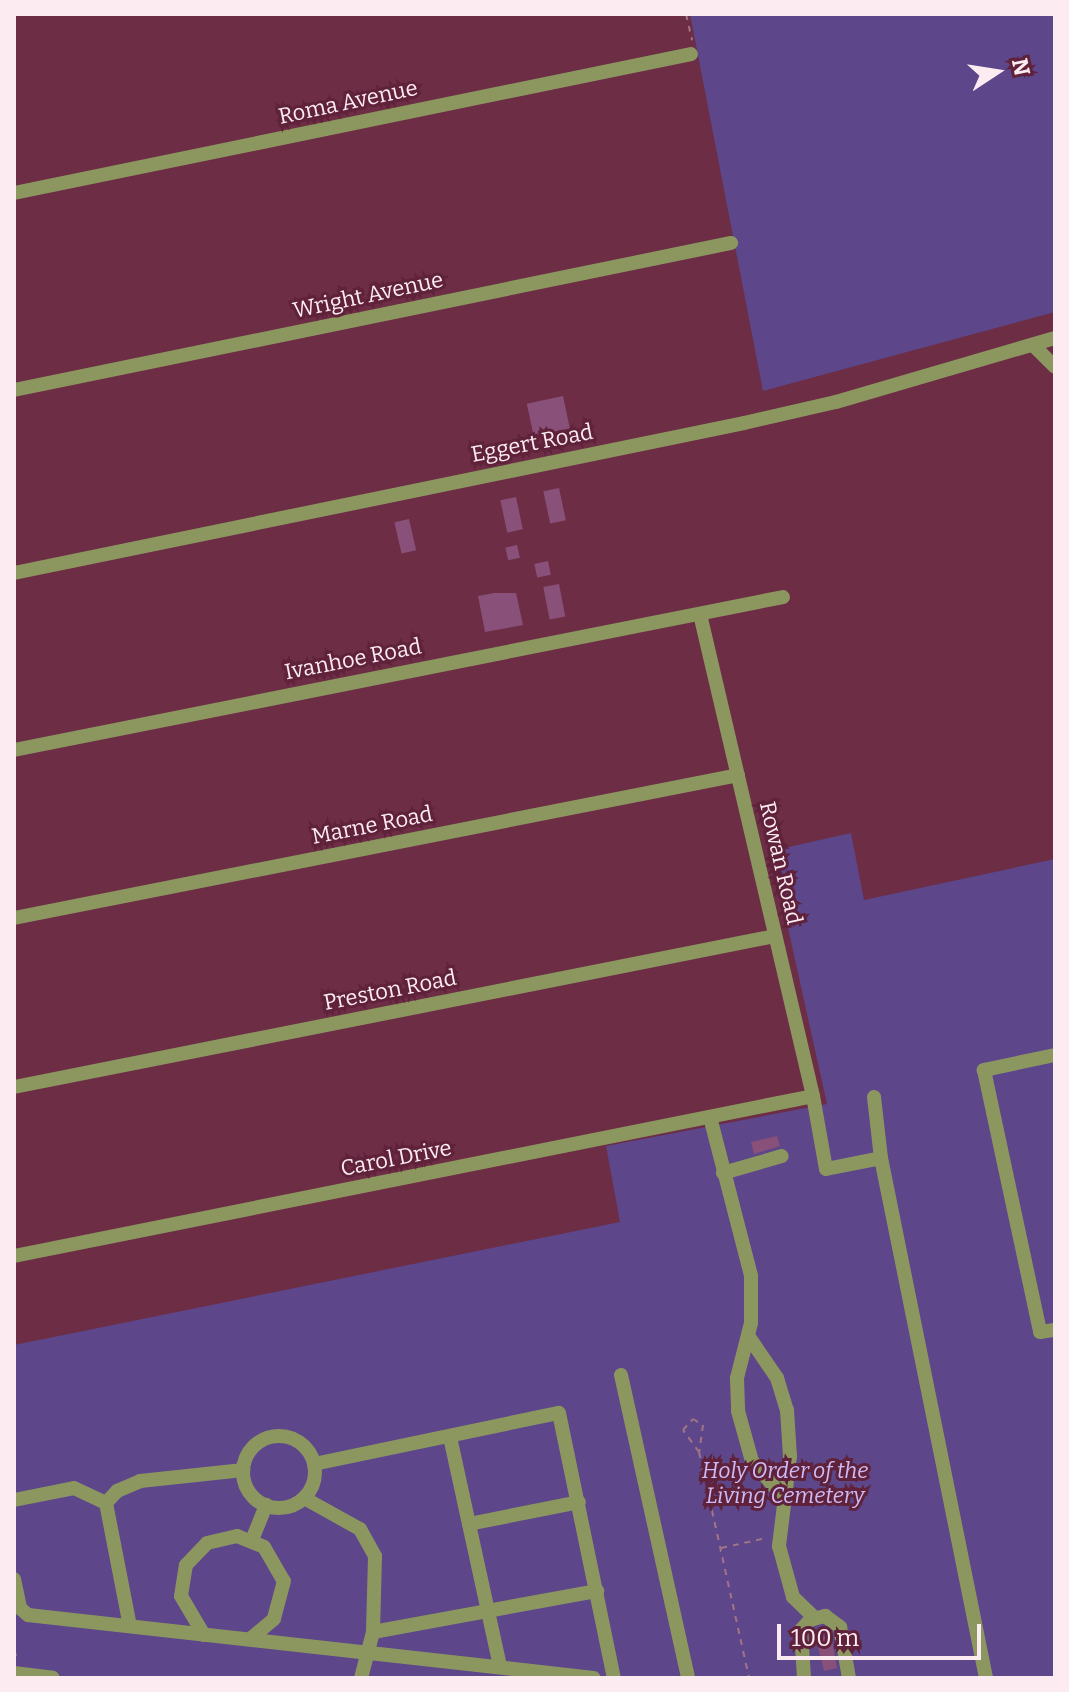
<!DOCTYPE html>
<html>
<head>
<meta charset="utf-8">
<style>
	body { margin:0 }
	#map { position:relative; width:1069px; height:1692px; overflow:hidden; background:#6c2d45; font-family:Bitter,serif }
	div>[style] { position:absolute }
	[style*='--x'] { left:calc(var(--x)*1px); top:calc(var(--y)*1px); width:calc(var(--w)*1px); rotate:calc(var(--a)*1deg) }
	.green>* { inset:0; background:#5d4689 }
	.building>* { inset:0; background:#895079; transform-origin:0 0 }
	.path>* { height:2px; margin-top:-1px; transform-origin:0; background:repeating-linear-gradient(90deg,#a17485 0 6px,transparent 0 12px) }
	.minor>* { height:14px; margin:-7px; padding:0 7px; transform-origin:7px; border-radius:7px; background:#8c9760 }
	.minor>.ring { margin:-7px; padding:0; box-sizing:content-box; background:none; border:14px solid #8c9760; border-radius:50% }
	span { translate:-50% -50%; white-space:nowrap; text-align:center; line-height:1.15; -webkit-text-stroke:6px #5f223a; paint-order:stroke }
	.street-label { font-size:22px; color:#fcecf1 }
	.park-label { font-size:22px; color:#cdbbf7; font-style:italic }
	.frame { position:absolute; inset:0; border:16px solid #fcecf1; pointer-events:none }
	.north { position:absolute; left:957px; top:32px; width:80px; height:80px; -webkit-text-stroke:6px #5f223a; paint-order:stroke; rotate:78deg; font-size:22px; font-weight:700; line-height:32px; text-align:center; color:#fcecf1 }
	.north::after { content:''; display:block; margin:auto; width:28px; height:36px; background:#fcecf1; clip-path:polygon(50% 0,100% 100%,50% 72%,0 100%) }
	.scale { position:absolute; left:777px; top:1624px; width:204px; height:36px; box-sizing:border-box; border:4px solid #fcecf1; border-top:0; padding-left:10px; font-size:24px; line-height:28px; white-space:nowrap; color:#fcecf1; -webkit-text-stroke:6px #5f223a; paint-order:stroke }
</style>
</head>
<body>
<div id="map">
	<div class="green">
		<i style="clip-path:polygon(690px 14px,1055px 14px,1055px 312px,763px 391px)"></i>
		<i style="clip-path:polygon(851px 833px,864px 900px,1055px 859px,1055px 1678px,14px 1678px,14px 1345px,620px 1222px,606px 1146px,827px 1104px,771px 851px)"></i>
	</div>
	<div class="building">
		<i style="left:563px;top:396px;width:33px;height:37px;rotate:78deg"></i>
		<i style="left:559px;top:488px;width:33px;height:16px;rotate:78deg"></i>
		<i style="left:516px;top:497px;width:33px;height:16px;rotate:78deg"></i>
		<i style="left:409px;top:519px;width:32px;height:15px;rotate:77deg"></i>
		<i style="left:517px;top:545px;width:13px;height:12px;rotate:77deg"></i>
		<i style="left:548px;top:561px;width:14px;height:14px;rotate:78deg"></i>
		<i style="left:559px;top:584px;width:33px;height:16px;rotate:79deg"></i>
		<i style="clip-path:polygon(494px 593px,516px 593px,523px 625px,485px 632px,478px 596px)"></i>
		<i style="clip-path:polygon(777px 1136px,780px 1146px,754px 1154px,751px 1142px)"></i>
		<i style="clip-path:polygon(831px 1635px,837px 1668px,824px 1671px,816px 1639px)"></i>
	</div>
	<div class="path">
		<i style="--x:686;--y:14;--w:27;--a:77"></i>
		<i style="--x:699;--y:1452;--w:27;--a:-126"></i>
		<i style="--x:683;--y:1430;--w:15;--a:-48"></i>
		<i style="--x:693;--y:1419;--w:12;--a:31"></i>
		<i style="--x:703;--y:1425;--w:27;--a:98"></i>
		<i style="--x:699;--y:1452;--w:231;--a:77.5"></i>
		<i style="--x:721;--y:1548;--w:46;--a:-12.5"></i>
		<i style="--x:14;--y:1654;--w:3;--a:18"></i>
	</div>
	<div class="minor">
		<i style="--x:14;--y:193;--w:691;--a:-11.6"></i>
		<i style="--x:1033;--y:345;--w:31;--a:45"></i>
		<i style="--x:14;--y:390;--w:732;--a:-11.59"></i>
		<i style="--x:14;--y:573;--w:745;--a:-11.61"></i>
		<i style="--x:744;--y:423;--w:94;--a:-12.9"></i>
		<i style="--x:836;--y:402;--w:228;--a:-16.3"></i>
		<i style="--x:14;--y:750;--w:784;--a:-11.25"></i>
		<i style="--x:14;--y:918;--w:738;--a:-11.17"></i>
		<i style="--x:1055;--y:1055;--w:73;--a:168.1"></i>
		<i style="--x:984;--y:1070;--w:268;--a:77.9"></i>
		<i style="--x:1040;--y:1332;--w:15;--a:-8"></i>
		<i style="--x:14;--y:1087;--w:776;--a:-11.22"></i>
		<i style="--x:813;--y:1096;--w:74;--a:79.9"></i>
		<i style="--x:826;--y:1169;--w:56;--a:-11.3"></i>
		<i style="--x:874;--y:1097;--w:61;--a:83.5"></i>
		<i style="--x:881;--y:1158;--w:530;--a:78.58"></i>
		<i style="--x:710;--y:1117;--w:164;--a:75.5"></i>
		<i style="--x:751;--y:1276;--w:47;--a:90"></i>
		<i style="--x:751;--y:1323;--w:57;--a:104.3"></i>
		<i style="--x:737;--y:1378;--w:33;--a:88"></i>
		<i style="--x:738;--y:1411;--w:52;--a:74.4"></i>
		<i style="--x:752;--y:1461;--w:49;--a:49.1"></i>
		<i style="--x:723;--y:1173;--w:61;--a:-16.1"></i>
		<i style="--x:14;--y:1256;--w:815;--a:-11.32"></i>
		<i style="--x:813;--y:1096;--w:495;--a:-103.2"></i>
		<i style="--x:749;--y:1337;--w:50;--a:55.7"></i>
		<i style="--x:777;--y:1378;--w:34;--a:73"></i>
		<i style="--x:787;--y:1410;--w:46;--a:86.3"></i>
		<i style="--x:790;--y:1456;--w:91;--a:97"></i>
		<i style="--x:779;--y:1546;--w:53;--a:74.6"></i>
		<i style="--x:793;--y:1597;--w:30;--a:44"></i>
		<i style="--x:621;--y:1375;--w:310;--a:77.5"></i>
		<i class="ring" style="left:243px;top:1436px;width:58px;height:58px"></i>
		<i style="--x:450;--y:1437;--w:235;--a:77.7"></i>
		<i style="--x:314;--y:1464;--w:250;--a:-11.8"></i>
		<i style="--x:559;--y:1413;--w:271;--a:78.3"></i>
		<i style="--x:304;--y:1498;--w:64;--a:29"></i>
		<i style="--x:360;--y:1529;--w:31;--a:61"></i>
		<i style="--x:375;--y:1556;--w:76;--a:91.5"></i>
		<i style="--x:373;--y:1632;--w:48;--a:104.6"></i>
		<i style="--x:14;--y:1500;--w:61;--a:-11.3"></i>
		<i style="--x:74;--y:1488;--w:35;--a:25"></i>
		<i style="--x:106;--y:1503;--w:16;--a:-47"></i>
		<i style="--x:117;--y:1491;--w:25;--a:-23"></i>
		<i style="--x:140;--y:1481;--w:104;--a:-6.1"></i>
		<i style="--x:106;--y:1503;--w:125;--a:79"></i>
		<i style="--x:469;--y:1524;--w:112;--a:-11.3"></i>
		<i style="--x:252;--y:1540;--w:38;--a:-68"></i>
		<i style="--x:14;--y:1579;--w:30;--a:78"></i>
		<i style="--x:20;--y:1608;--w:11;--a:41"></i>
		<i style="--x:28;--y:1615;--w:569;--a:6.35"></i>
		<i style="--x:373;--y:1632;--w:228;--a:-10.4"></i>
		<i style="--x:204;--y:1635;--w:45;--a:-120.5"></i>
		<i style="--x:181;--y:1596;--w:31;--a:-81"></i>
		<i style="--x:186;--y:1565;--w:30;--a:-46"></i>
		<i style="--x:207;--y:1543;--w:31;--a:-13"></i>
		<i style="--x:237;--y:1536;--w:29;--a:22"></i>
		<i style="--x:264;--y:1547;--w:39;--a:60"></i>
		<i style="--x:284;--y:1581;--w:39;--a:105"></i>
		<i style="--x:274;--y:1619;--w:30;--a:140"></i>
		<i style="--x:14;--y:1673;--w:39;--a:7"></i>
		<i style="--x:804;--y:1678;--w:48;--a:-93.6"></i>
		<i style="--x:801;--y:1630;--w:13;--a:-48"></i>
		<i style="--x:810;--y:1620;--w:16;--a:-15"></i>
		<i style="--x:825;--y:1616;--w:19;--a:36"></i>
		<i style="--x:840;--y:1627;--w:52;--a:80"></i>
	</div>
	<div class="street-label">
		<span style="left:348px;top:102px;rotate:-12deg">Roma Avenue</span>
		<span style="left:368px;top:295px;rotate:-12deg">Wright Avenue</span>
		<span style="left:532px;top:443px;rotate:-11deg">Eggert Road</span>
		<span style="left:353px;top:659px;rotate:-11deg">Ivanhoe Road</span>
		<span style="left:372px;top:825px;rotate:-11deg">Marne Road</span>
		<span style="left:781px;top:863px;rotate:77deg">Rowan Road</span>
		<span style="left:390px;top:990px;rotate:-11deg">Preston Road</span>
		<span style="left:396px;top:1158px;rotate:-11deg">Carol Drive</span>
	</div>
	<div class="park-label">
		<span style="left:785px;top:1483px">Holy Order of the<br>Living Cemetery</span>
	</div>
	<div class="frame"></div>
	<div class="north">N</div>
	<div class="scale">100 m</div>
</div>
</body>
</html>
